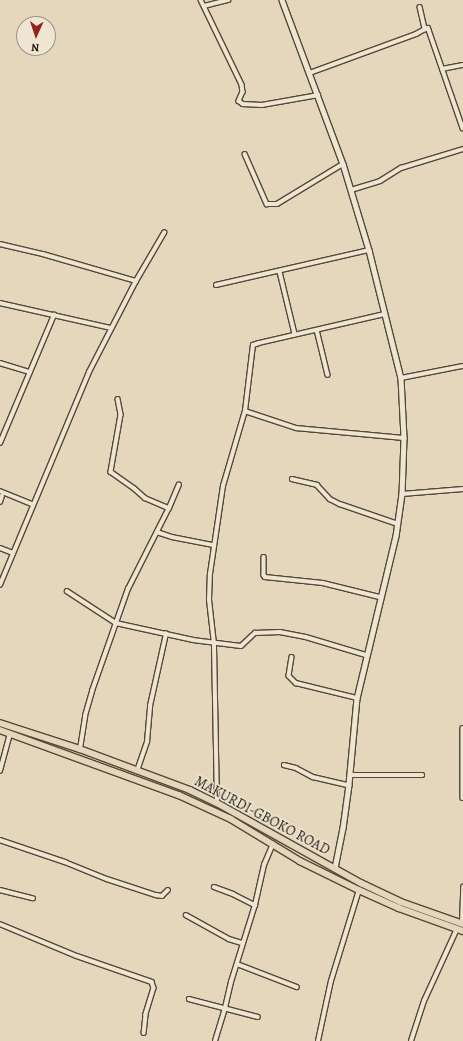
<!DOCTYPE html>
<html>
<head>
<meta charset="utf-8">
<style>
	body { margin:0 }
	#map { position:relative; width:463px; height:1041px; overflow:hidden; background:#e5d7bb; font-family:Alegreya,serif }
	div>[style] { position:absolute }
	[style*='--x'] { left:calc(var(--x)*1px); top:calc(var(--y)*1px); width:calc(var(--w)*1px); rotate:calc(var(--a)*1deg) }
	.roads { filter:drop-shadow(1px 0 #544838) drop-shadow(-1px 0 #544838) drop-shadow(0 1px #544838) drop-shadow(0 -1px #544838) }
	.minor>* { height:3.5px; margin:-1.75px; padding:0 1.75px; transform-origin:1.75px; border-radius:1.75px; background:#eee5d3 }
	.tertiary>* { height:4.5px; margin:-2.25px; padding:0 2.25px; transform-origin:2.25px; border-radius:2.25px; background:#eee5d3 }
	.primary>* { height:5.5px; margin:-2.75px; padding:0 2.75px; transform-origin:2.75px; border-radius:2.75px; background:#e5d7bb }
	span { translate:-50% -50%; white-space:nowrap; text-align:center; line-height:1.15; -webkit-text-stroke:3px #eee5d3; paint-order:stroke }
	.street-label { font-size:14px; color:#23180d }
	.north { position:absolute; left:16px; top:16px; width:40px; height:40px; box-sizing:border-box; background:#eee5d3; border:1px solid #9d9384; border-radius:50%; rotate:183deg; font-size:11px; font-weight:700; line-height:16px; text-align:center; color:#23180d }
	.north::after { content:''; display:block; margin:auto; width:14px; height:18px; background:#8f2418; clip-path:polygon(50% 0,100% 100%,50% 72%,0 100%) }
</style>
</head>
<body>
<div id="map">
	<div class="roads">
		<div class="minor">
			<i style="--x:201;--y:0;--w:94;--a:64.2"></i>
			<i style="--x:242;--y:85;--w:7;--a:82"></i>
			<i style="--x:243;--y:92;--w:10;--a:114"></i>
			<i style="--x:239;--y:101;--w:5;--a:37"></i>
			<i style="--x:243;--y:104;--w:19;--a:3"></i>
			<i style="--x:262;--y:105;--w:57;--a:-10.1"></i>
			<i style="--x:204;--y:6;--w:25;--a:-14"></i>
			<i style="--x:420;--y:7;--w:23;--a:77"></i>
			<i style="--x:425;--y:29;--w:3;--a:-18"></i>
			<i style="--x:428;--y:28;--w:2;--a:63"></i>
			<i style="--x:429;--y:30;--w:104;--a:70.9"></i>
			<i style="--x:442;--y:69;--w:21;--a:-11"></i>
			<i style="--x:310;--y:73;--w:113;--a:-20.2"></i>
			<i style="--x:416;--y:34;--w:10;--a:-29"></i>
			<i style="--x:245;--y:154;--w:55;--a:66.3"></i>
			<i style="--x:267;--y:204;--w:10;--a:0"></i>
			<i style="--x:277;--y:204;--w:77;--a:-31.2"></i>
			<i style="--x:351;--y:190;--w:30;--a:-17"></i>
			<i style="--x:380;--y:181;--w:25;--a:-32"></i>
			<i style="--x:401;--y:168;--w:65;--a:-17"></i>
			<i style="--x:0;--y:244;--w:44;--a:13.1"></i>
			<i style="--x:43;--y:254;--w:97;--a:16.2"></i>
			<i style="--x:280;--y:272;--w:64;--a:76.4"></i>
			<i style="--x:216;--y:285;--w:157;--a:-12.9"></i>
			<i style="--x:0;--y:303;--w:114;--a:12.7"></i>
			<i style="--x:317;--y:330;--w:46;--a:76.3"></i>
			<i style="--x:0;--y:363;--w:31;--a:17"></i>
			<i style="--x:401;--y:378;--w:63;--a:-11"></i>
			<i style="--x:118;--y:399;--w:16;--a:79"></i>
			<i style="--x:121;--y:415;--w:58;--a:100"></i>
			<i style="--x:111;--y:472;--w:28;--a:35"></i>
			<i style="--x:134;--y:488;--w:15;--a:42"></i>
			<i style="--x:145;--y:498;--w:26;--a:23"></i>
			<i style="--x:245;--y:411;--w:54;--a:18.4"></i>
			<i style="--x:296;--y:428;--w:108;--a:5.3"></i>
			<i style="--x:0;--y:443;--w:139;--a:-67.1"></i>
			<i style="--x:292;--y:479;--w:26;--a:13"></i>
			<i style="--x:317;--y:485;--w:19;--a:47"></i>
			<i style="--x:330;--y:499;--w:11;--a:27"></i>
			<i style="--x:340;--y:504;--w:61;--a:19"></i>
			<i style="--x:0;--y:491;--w:35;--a:22"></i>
			<i style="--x:402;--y:494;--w:61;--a:-4.7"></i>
			<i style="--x:0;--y:502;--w:6;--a:-72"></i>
			<i style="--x:157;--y:532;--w:16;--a:18"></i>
			<i style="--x:172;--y:537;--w:42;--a:11"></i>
			<i style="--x:0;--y:548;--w:14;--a:21"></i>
			<i style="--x:264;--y:557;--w:18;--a:90"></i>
			<i style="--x:264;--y:575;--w:2;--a:63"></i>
			<i style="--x:265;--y:577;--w:58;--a:5.9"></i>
			<i style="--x:323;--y:583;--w:59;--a:13.8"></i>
			<i style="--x:0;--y:585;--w:231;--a:-67.3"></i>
			<i style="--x:89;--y:372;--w:102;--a:-62.7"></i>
			<i style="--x:136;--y:281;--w:56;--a:-59.7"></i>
			<i style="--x:67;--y:591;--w:59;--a:33.1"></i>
			<i style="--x:116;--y:623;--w:79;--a:12.4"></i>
			<i style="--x:193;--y:640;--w:48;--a:7.1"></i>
			<i style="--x:241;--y:646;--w:19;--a:-43"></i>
			<i style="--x:255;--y:633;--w:25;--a:-2"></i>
			<i style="--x:280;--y:632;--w:26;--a:11"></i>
			<i style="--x:306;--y:637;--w:63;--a:16.7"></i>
			<i style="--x:292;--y:657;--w:19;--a:99"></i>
			<i style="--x:289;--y:676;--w:10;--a:45"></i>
			<i style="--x:296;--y:683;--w:63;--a:13.8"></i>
			<i style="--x:463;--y:728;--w:70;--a:90"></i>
			<i style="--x:80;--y:749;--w:33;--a:-81"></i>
			<i style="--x:85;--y:716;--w:26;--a:-74"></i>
			<i style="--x:92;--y:691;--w:108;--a:-70.6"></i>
			<i style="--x:128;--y:589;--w:91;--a:-63.2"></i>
			<i style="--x:169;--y:508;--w:25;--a:-67"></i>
			<i style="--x:284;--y:765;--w:12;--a:14"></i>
			<i style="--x:296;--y:768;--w:19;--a:28"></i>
			<i style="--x:313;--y:777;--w:37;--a:13"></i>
			<i style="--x:0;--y:771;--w:38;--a:-75"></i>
			<i style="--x:137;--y:771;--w:31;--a:-71"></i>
			<i style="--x:147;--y:742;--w:36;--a:-85"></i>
			<i style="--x:150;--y:706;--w:74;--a:-77.5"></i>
			<i style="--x:350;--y:775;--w:72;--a:0"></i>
			<i style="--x:217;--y:803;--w:159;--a:-91.1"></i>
			<i style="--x:214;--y:644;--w:44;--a:-96.5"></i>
			<i style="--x:209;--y:600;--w:26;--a:-88"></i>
			<i style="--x:210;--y:574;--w:89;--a:-81.6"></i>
			<i style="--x:223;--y:486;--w:78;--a:-73.7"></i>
			<i style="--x:245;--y:411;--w:66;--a:-83.1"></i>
			<i style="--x:253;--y:345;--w:6;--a:-18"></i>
			<i style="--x:259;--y:343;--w:129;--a:-13"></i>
			<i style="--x:0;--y:840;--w:69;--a:18.7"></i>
			<i style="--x:65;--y:862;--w:45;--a:22"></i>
			<i style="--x:107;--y:879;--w:52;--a:18.1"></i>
			<i style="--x:156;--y:895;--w:6;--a:9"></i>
			<i style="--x:162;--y:896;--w:8;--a:-45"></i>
			<i style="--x:214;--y:887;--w:20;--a:20"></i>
			<i style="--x:233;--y:894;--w:25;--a:27"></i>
			<i style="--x:0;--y:890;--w:34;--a:14"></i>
			<i style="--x:186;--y:915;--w:49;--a:29.2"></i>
			<i style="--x:229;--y:939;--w:14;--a:17"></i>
			<i style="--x:0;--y:924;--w:83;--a:22.6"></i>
			<i style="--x:77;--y:956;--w:79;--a:19.1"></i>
			<i style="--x:152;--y:982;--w:6;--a:72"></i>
			<i style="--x:154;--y:988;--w:28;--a:107"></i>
			<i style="--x:146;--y:1015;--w:18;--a:96"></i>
			<i style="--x:462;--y:924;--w:37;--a:-88"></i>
			<i style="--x:237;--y:964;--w:64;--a:21"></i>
			<i style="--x:189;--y:999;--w:71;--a:14.6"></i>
			<i style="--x:215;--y:1041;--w:34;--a:-73"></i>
			<i style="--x:225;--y:1008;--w:27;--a:-77"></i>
			<i style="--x:231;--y:982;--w:81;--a:-72.7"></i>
			<i style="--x:255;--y:905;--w:41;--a:-77.3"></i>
			<i style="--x:264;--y:865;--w:23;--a:-67"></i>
			<i style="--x:318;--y:1041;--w:61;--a:-77.8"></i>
			<i style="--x:331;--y:981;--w:95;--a:-72.9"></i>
			<i style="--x:411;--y:1041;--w:42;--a:-72"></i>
			<i style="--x:424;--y:1001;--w:79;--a:-65.4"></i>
		</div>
		<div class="tertiary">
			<i style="--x:282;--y:0;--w:175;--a:69.6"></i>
			<i style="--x:343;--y:164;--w:90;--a:73.2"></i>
			<i style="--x:369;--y:250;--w:132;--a:76"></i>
			<i style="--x:401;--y:378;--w:60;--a:87.1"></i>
			<i style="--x:404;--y:438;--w:56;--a:92"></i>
			<i style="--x:402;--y:494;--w:42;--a:98.1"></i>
			<i style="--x:396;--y:536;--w:167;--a:103.5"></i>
			<i style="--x:357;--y:698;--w:87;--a:95.3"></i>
			<i style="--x:349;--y:785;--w:43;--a:97.9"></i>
			<i style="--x:343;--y:828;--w:41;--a:101.3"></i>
		</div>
		<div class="primary">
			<i style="--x:0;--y:723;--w:84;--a:18"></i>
			<i style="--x:80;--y:749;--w:117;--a:20.4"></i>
			<i style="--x:190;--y:790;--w:30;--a:26"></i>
			<i style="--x:217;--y:803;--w:165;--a:29.1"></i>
			<i style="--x:361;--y:883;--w:44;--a:25.4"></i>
			<i style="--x:401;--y:902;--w:66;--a:19.5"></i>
			<i style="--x:0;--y:730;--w:190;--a:20"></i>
			<i style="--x:179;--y:795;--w:57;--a:24.8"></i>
			<i style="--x:231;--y:819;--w:81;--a:31.3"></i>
			<i style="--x:300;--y:861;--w:66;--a:26.2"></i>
			<i style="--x:359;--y:890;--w:44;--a:24.2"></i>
			<i style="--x:399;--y:908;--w:68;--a:19.8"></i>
		</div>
	</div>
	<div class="street-label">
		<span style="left:262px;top:816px;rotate:28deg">MAKURDI-GBOKO ROAD</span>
	</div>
	<div class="north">N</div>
</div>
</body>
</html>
